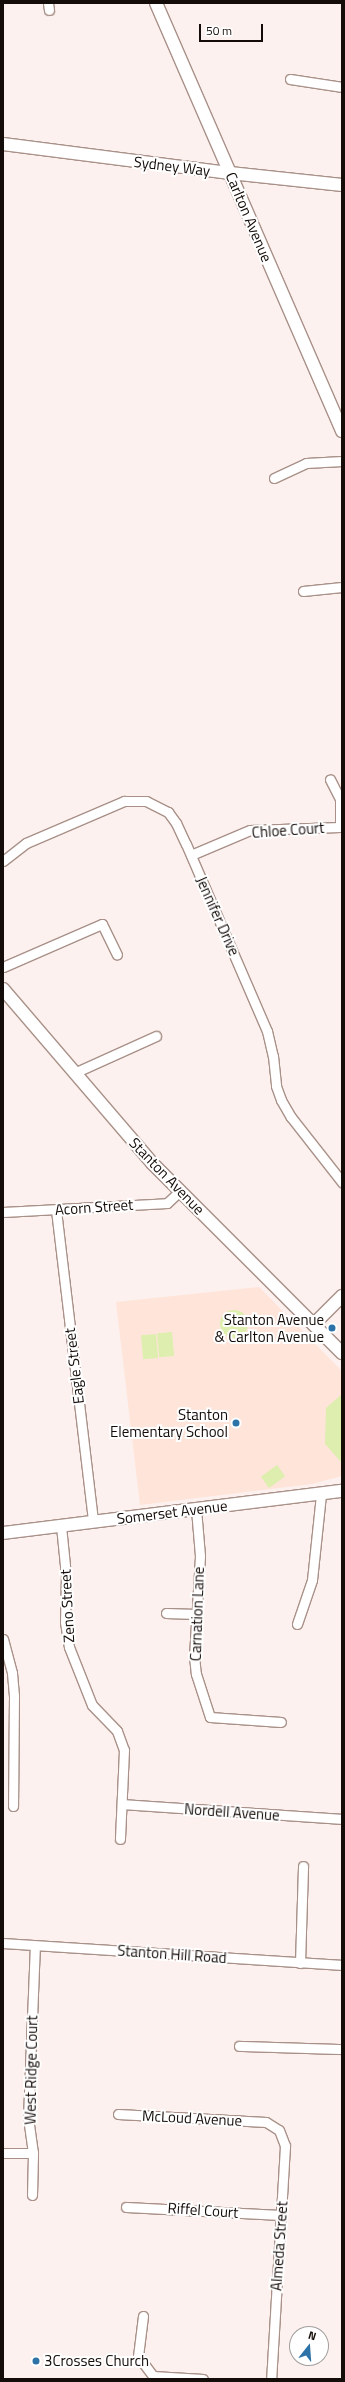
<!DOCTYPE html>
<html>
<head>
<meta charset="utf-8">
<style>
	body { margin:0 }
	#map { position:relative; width:345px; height:2382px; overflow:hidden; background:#fcf1ee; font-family:"Titillium Web",sans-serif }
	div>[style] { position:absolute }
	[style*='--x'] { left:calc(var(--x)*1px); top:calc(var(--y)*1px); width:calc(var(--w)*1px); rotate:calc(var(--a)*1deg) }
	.built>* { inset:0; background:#ffe4da }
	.green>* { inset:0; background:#ddeeae; transform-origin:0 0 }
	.round { border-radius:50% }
	.roads { filter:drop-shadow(1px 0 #a99189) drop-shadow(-1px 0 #a99189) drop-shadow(0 1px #a99189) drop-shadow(0 -1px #a99189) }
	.minor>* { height:9px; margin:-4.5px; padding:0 4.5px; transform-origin:4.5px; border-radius:4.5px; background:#fff }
	.tertiary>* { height:12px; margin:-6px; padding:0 6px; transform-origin:6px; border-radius:6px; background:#fff }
	.dots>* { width:11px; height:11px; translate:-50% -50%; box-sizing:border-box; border:2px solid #fff; border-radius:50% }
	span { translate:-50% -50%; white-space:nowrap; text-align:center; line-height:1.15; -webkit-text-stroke:4px #fff; paint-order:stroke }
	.street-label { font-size:15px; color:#140c09 }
	.poi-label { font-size:15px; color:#140c09 }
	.right { translate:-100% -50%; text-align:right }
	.left { translate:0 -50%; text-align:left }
	.frame { position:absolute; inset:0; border:4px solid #140c09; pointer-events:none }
	.north { position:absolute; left:289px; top:2326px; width:40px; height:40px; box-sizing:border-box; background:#fff; border:1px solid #a19e9d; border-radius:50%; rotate:17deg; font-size:11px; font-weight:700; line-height:16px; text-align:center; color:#140c09 }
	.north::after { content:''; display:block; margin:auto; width:14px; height:18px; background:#2d73a8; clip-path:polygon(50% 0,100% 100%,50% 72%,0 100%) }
	.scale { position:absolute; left:199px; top:24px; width:64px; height:18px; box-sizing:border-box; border:2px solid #140c09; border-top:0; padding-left:5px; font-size:12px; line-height:14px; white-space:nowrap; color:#140c09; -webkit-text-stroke:3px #fff; paint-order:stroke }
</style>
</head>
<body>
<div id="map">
	<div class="built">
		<i style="clip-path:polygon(259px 1287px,342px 1371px,342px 1476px,312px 1484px,140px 1505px,116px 1302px)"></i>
	</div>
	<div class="green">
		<i class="round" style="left:220px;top:1310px;width:28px;height:28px"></i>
		<i style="left:172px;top:1332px;width:24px;height:15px;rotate:85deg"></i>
		<i style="left:156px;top:1334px;width:24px;height:15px;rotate:85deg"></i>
		<i style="clip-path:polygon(342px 1394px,342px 1463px,325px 1444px,326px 1408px)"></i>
		<i style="left:277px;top:1465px;width:14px;height:20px;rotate:54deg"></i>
	</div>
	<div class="roads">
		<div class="minor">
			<i style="--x:48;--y:3;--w:7;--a:82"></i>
			<i style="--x:290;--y:79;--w:53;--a:8.7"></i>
			<i style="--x:274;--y:478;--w:35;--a:-25"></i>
			<i style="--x:306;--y:463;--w:36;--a:-3"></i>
			<i style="--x:303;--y:591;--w:39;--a:-6"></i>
			<i style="--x:191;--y:855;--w:64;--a:-23"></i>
			<i style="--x:250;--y:830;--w:90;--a:-1.9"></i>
			<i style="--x:340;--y:827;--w:28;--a:-90"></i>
			<i style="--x:340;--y:799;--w:22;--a:-117"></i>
			<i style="--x:3;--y:861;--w:29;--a:-38"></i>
			<i style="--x:26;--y:843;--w:107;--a:-23.2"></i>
			<i style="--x:124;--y:801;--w:22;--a:0"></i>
			<i style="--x:146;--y:801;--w:25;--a:27"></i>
			<i style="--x:168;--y:812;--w:14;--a:54"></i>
			<i style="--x:176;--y:823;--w:23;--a:65"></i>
			<i style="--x:186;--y:844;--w:204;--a:66.6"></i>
			<i style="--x:267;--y:1031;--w:26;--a:77"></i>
			<i style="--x:273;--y:1056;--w:30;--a:84"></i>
			<i style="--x:276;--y:1086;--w:15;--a:70"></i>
			<i style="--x:281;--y:1100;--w:20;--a:60"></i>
			<i style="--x:291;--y:1117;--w:83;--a:51.9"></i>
			<i style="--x:3;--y:967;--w:108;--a:-23.5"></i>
			<i style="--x:102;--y:924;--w:34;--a:64"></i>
			<i style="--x:74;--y:1073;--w:90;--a:-24.3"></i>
			<i style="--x:56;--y:1210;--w:314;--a:83.2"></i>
			<i style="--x:3;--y:1212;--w:164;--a:-3.1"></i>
			<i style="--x:167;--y:1203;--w:18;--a:-43"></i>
			<i style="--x:196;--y:1509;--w:47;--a:85.1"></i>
			<i style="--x:200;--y:1556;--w:100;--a:93.4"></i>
			<i style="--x:194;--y:1656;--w:18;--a:84"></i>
			<i style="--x:196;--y:1674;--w:45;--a:72"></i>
			<i style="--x:210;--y:1717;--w:71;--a:4"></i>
			<i style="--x:61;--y:1526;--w:49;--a:84.2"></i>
			<i style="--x:66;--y:1575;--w:47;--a:91.2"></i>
			<i style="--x:65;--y:1622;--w:25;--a:81"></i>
			<i style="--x:69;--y:1647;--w:62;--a:68.4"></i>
			<i style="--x:92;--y:1705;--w:36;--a:46"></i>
			<i style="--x:117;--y:1731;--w:20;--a:70"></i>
			<i style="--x:124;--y:1750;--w:89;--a:92.6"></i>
			<i style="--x:166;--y:1613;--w:30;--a:2"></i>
			<i style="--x:297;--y:1624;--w:46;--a:-71.2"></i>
			<i style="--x:312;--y:1580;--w:86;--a:-84"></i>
			<i style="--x:3;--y:1639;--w:35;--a:75"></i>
			<i style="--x:12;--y:1673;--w:23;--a:85"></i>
			<i style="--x:14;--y:1696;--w:110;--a:90.5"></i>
			<i style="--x:122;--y:1804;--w:221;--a:3.9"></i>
			<i style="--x:3;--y:1943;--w:340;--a:3.7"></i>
			<i style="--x:300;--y:1963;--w:97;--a:-88.2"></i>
			<i style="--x:239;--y:2046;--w:103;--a:1.7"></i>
			<i style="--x:118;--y:2114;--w:148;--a:3.1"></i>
			<i style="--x:266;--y:2122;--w:15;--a:32"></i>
			<i style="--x:279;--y:2130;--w:17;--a:69"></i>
			<i style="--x:285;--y:2146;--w:233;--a:93.4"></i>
			<i style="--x:3;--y:2153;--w:30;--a:0"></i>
			<i style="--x:32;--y:2195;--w:42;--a:-88.6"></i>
			<i style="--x:33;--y:2153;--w:35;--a:-98"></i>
			<i style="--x:28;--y:2118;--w:172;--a:-87.7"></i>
			<i style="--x:126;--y:2207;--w:155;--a:3"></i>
			<i style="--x:143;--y:2316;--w:40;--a:97.1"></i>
			<i style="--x:138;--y:2356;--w:25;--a:53"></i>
			<i style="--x:153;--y:2376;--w:50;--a:3.4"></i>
		</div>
		<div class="tertiary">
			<i style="--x:156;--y:3;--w:467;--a:66.5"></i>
			<i style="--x:3;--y:144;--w:229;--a:7.3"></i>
			<i style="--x:230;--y:173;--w:113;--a:6.1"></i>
			<i style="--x:3;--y:989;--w:229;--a:49.4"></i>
			<i style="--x:152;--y:1163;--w:269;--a:45"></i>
			<i style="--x:314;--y:1324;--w:40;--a:-45"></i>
			<i style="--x:3;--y:1533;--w:342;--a:-7.1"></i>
		</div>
	</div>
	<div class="dots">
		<i style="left:332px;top:1328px;background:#2d73a8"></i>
		<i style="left:236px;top:1423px;background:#2d73a8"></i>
		<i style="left:36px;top:2361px;background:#2d73a8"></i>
	</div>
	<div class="street-label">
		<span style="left:172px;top:166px;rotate:7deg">Sydney Way</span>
		<span style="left:249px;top:217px;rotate:67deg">Carlton Avenue</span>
		<span style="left:288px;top:830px;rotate:-4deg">Chloe Court</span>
		<span style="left:218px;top:916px;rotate:66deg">Jennifer Drive</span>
		<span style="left:167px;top:1176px;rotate:46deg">Stanton Avenue</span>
		<span style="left:94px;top:1207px;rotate:-4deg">Acorn Street</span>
		<span style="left:74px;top:1366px;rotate:-97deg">Eagle Street</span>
		<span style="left:172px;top:1512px;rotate:-7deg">Somerset Avenue</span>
		<span style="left:67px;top:1606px;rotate:-93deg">Zeno Street</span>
		<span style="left:197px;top:1614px;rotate:-88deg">Carnation Lane</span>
		<span style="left:232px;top:1812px;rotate:4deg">Nordell Avenue</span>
		<span style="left:172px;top:1954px;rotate:4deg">Stanton Hill Road</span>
		<span style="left:31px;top:2070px;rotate:-89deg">West Ridge Court</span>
		<span style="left:192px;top:2118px;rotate:3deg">McLoud Avenue</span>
		<span style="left:203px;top:2210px;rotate:4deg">Riffel Court</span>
		<span style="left:279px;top:2246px;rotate:-86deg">Almeda Street</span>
	</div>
	<div class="poi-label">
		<span class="right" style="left:324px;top:1328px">Stanton Avenue<br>&amp; Carlton Avenue</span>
		<span class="right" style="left:228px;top:1423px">Stanton<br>Elementary School</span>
		<span class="left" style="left:44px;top:2361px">3Crosses Church</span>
	</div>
	<div class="frame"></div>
	<div class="north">N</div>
	<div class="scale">50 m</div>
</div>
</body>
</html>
